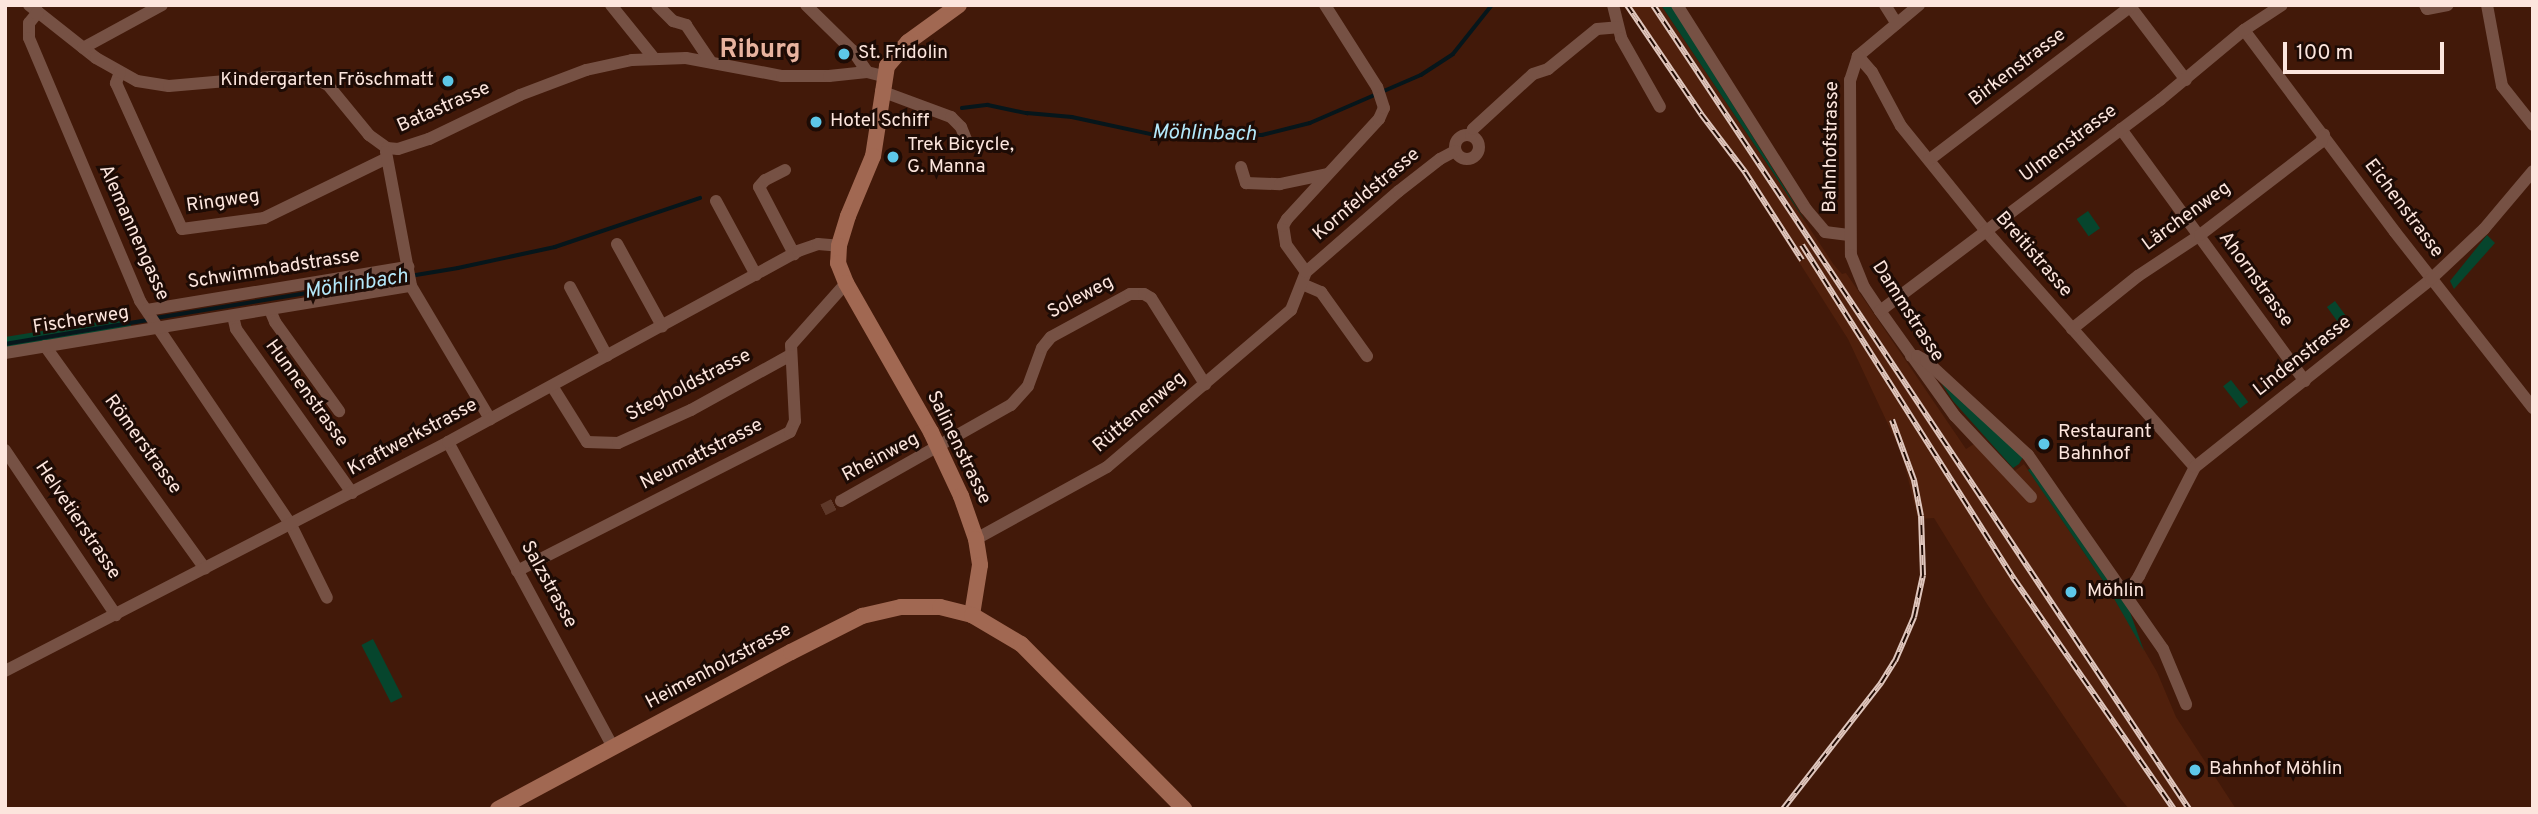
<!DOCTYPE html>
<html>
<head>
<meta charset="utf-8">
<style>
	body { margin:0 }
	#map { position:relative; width:2538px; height:814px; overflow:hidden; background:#421909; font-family:Overpass,sans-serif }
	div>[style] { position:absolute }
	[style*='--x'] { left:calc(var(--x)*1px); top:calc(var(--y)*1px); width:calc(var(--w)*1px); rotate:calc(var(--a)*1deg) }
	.built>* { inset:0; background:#50200c }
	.green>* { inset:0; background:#06452d; transform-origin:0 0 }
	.stream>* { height:3.5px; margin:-1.75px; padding:0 1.75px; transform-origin:1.75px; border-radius:1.75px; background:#06161b }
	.street-tunnel>* { height:12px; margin-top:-6px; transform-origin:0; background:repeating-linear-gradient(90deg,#5e3829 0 12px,transparent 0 18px) }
	.street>* { height:12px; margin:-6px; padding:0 6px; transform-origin:6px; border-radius:6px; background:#765144 }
	.street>.ring { margin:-6px; padding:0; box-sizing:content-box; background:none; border:12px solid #765144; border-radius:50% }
	.secondary>* { height:16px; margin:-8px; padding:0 8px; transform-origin:8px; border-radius:8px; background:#a16852 }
	.rail>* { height:6px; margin-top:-3px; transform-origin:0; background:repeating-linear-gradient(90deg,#1d0b05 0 10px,#dfc6bd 0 20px); box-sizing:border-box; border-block:2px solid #dfc6bd }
	.dots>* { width:19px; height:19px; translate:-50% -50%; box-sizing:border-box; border:4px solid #1d0b05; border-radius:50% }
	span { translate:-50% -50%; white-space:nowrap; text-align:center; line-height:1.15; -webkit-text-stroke:6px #1d0b05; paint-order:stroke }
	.poi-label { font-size:19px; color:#fce5dd }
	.left { translate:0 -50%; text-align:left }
	.right { translate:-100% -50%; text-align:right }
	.street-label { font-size:19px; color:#fce5dd }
	.water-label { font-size:21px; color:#b3e8fa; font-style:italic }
	.district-label { font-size:26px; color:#e8b39f; font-weight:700 }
	.frame { position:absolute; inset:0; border:7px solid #fce5dd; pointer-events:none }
	.scale { position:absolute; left:2283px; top:42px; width:161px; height:32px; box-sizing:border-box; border:4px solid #fce5dd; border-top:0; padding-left:9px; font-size:21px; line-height:24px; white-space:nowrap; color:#fce5dd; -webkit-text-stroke:5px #1d0b05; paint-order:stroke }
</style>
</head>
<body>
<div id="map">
	<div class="built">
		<i style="clip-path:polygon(1623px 5px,1661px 5px,1834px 265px,1842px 274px,1846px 273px,1966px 449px,1974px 444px,2009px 475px,2024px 464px,2110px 591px,2157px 672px,2176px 717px,2236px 809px,2129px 809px,2119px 797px,1987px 604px,1934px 518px,1918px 519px,1902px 454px,1848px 339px,1748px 182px)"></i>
	</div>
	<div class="green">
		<i style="clip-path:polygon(1661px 5px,1671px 5px,1807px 224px,1766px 162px)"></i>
		<i style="left:2088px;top:211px;width:21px;height:14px;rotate:55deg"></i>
		<i style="clip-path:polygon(2487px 235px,2495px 243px,2454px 289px,2450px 281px)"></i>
		<i style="left:2335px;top:301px;width:27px;height:10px;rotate:54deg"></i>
		<i style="clip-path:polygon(129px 317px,131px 326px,5px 350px,5px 337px)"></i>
		<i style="left:2231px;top:380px;width:28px;height:10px;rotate:52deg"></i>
		<i style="clip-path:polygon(1940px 381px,2023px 457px,2019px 464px,2013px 468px,1953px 401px)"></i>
		<i style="clip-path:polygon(2033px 467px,2116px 586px,2110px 591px,2028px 470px)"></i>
		<i style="clip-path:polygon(2119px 589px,2125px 598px,2144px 651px,2112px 595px)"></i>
		<i style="left:373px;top:639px;width:65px;height:13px;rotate:63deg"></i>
	</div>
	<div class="stream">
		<i style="--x:962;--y:108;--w:26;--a:-7"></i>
		<i style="--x:988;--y:105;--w:40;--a:12"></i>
		<i style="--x:1027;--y:113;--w:45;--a:5.1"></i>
		<i style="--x:1072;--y:117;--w:90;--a:12.2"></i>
		<i style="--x:1160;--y:136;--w:102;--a:-0.6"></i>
		<i style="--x:1262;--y:135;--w:49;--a:-14"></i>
		<i style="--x:1310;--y:123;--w:121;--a:-23.4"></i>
		<i style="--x:1421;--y:75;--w:38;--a:-33"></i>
		<i style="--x:1453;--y:54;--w:63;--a:-51.5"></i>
		<i style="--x:156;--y:318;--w:306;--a:-9.4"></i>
		<i style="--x:458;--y:268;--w:99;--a:-12.2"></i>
		<i style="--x:555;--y:247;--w:153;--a:-18.7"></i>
		<i style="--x:5;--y:344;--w:146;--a:-9.5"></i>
	</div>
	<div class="street-tunnel">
		<i style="--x:823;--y:510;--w:20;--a:-27"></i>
	</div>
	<div class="street">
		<i style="--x:29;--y:5;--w:85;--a:38.3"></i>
		<i style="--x:96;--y:58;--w:47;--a:29.3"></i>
		<i style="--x:137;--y:81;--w:32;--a:9"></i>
		<i style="--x:169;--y:86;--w:103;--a:-5"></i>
		<i style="--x:272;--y:77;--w:44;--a:2.6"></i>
		<i style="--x:316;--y:79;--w:13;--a:27"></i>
		<i style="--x:328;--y:85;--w:65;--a:50.6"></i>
		<i style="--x:369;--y:135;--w:22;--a:36"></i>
		<i style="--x:387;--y:148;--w:11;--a:5"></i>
		<i style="--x:398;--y:149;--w:33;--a:-18"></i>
		<i style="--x:429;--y:139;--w:101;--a:-25.8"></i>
		<i style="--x:520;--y:95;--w:71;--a:-20.7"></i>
		<i style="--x:586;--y:70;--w:47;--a:-12.3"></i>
		<i style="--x:632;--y:60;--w:54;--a:-2.1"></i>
		<i style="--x:686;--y:58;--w:98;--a:10.6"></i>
		<i style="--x:782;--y:76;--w:47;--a:0"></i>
		<i style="--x:829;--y:76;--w:38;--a:-6"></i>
		<i style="--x:867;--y:72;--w:16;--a:14"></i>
		<i style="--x:611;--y:5;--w:67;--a:51.1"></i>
		<i style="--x:657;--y:5;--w:23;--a:45"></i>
		<i style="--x:673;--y:21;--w:14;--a:17"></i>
		<i style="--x:686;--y:25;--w:45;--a:56"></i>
		<i style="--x:806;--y:5;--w:66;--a:44.4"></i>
		<i style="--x:853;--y:51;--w:25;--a:56"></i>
		<i style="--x:1613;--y:5;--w:34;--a:76"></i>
		<i style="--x:1621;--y:38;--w:79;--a:60.5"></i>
		<i style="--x:1677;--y:5;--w:241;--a:57.7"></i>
		<i style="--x:1806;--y:209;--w:30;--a:50"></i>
		<i style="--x:1825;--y:232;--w:24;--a:7"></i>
		<i style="--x:1885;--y:5;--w:22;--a:58"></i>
		<i style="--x:1919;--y:5;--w:80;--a:140.1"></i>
		<i style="--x:1858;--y:56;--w:25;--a:108"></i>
		<i style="--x:1850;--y:80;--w:175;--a:89.7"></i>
		<i style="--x:1851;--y:255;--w:35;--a:68"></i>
		<i style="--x:1864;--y:287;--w:29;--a:56"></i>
		<i style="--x:1880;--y:311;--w:129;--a:54.5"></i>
		<i style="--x:1955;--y:416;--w:111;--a:46.8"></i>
		<i style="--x:2129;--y:5;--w:94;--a:52.8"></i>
		<i style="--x:2425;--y:5;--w:4;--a:63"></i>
		<i style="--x:2427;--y:9;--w:21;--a:-11"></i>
		<i style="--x:2487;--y:5;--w:82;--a:79.5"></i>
		<i style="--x:2502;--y:86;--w:50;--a:51.5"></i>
		<i style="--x:38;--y:12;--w:14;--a:129"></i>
		<i style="--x:29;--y:23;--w:15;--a:90"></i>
		<i style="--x:29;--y:38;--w:285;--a:67.1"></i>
		<i style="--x:140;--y:301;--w:270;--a:56"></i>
		<i style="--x:291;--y:525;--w:81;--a:63.7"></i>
		<i style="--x:2244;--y:30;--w:252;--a:53.2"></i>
		<i style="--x:2395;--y:232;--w:224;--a:51.9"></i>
		<i style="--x:83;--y:48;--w:90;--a:-28.6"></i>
		<i style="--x:1858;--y:56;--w:21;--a:49"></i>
		<i style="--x:1872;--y:72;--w:61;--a:61.8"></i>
		<i style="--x:1901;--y:126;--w:135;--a:51"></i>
		<i style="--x:1986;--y:231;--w:315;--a:48.5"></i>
		<i style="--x:120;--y:72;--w:12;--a:110"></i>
		<i style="--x:116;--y:83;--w:160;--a:65.7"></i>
		<i style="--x:182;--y:229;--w:83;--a:-7.6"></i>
		<i style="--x:264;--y:218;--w:135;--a:-26"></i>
		<i style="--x:881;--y:91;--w:75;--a:20.4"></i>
		<i style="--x:951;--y:117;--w:14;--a:45"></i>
		<i style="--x:961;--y:127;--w:18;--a:68"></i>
		<i style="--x:2121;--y:129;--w:312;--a:53.9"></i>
		<i class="ring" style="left:1455px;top:135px;width:12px;height:12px"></i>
		<i style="--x:1471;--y:135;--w:6;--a:-72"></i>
		<i style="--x:1473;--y:129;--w:81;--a:-42.5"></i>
		<i style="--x:1533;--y:74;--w:16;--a:-18"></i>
		<i style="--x:1548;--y:69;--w:63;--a:-39.2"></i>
		<i style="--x:1597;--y:29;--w:21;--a:-5"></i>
		<i style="--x:386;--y:152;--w:136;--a:79.4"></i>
		<i style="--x:411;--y:286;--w:155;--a:59.3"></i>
		<i style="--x:1929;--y:160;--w:253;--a:-37.3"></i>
		<i style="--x:1241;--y:167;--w:17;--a:73"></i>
		<i style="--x:1246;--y:183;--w:34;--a:2"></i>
		<i style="--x:1280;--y:184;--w:48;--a:-12"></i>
		<i style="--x:785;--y:170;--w:22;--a:153"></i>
		<i style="--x:765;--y:180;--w:9;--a:131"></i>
		<i style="--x:759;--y:187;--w:76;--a:62.4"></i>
		<i style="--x:716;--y:201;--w:84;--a:61.6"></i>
		<i style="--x:617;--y:244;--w:94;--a:61.2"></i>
		<i style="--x:1306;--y:272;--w:123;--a:-41.1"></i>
		<i style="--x:1399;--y:191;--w:52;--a:-38"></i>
		<i style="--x:1440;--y:159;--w:17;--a:-28"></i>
		<i style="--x:1302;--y:284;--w:21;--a:23"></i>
		<i style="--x:1321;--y:292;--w:79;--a:54.3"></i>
		<i style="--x:570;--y:287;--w:78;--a:61.8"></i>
		<i style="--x:147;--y:310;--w:265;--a:-9.4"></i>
		<i style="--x:270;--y:310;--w:13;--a:67"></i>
		<i style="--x:275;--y:322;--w:110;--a:54.3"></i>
		<i style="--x:1880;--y:311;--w:351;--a:-37"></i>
		<i style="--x:2160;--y:100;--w:109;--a:-39.8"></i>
		<i style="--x:2244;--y:30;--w:45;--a:-33.3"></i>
		<i style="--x:233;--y:316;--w:13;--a:77"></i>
		<i style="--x:236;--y:329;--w:201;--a:54.7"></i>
		<i style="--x:2072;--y:329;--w:85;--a:-38.8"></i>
		<i style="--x:2138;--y:276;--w:74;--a:-33.5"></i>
		<i style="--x:2200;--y:235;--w:153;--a:-37.5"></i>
		<i style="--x:2321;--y:142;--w:8;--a:-67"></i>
		<i style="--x:45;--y:346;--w:274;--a:54.3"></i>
		<i style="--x:5;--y:353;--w:411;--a:-9.4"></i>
		<i style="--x:1911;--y:356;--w:6;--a:0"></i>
		<i style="--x:1917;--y:356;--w:10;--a:29"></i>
		<i style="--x:1926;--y:361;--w:139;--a:42.7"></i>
		<i style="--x:2028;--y:455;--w:236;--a:55.2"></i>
		<i style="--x:2163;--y:649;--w:60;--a:67.3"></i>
		<i style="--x:552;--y:386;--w:66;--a:58"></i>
		<i style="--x:587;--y:442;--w:31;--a:2"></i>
		<i style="--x:618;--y:443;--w:80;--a:-24.3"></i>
		<i style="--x:691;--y:410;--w:112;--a:-28.9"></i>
		<i style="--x:448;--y:442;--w:347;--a:61.6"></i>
		<i style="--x:5;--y:450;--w:199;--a:56.1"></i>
		<i style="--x:841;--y:501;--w:195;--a:-29.5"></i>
		<i style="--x:1011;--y:405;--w:25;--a:-48"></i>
		<i style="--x:1028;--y:386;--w:40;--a:-69.8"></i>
		<i style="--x:1042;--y:348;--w:14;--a:-51"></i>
		<i style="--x:1051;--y:337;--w:90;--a:-28.6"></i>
		<i style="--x:1130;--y:294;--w:14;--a:0"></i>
		<i style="--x:1144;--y:294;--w:8;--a:30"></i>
		<i style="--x:1151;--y:298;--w:102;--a:57.9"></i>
		<i style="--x:976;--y:539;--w:149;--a:-28.8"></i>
		<i style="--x:1107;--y:467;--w:242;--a:-40.5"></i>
		<i style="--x:1291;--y:310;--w:41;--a:-68.5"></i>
		<i style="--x:1306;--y:272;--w:34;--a:-126"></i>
		<i style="--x:1286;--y:244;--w:18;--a:-99"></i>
		<i style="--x:1283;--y:226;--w:8;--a:-60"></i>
		<i style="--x:1287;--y:219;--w:136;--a:-47.4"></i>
		<i style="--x:1379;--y:119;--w:12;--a:-66"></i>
		<i style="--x:1384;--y:108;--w:22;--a:-108"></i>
		<i style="--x:1377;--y:87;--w:97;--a:-122.4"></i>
		<i style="--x:517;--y:571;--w:306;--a:-27"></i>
		<i style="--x:790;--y:432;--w:12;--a:-66"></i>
		<i style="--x:795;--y:421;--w:76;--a:-93"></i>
		<i style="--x:791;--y:345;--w:83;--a:-48.4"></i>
		<i style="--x:2127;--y:594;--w:22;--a:-56"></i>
		<i style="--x:2139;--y:576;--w:123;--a:-62.8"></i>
		<i style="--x:2195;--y:467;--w:302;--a:-38.5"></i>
		<i style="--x:2431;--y:279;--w:73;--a:-43.3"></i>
		<i style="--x:2484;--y:229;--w:76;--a:-49.8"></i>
		<i style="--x:5;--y:671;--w:499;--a:-27.3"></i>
		<i style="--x:448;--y:442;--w:399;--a:-28.6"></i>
		<i style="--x:798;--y:251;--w:21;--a:-19"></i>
		<i style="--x:818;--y:244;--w:21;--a:5"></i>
	</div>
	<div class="secondary">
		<i style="--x:959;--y:5;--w:63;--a:144"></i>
		<i style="--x:908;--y:42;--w:32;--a:131"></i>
		<i style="--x:887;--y:66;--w:91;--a:98.8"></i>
		<i style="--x:873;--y:156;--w:65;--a:112.6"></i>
		<i style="--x:848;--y:216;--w:31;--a:107"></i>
		<i style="--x:839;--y:246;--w:17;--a:93"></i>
		<i style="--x:838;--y:263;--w:22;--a:68"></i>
		<i style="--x:846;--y:283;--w:172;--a:60.3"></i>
		<i style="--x:931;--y:432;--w:71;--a:64.9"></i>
		<i style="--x:961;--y:496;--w:46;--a:70.8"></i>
		<i style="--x:976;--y:539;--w:26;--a:81"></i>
		<i style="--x:980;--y:565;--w:51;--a:99.1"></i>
		<i style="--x:498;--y:809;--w:332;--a:-28.2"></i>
		<i style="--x:791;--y:652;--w:80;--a:-26.9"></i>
		<i style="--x:862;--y:616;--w:40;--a:-13"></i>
		<i style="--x:901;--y:607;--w:39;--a:0"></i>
		<i style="--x:940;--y:607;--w:33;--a:14"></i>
		<i style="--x:972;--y:615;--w:57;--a:30.6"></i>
		<i style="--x:1021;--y:644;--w:232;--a:45.3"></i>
	</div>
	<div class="rail">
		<i style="--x:1627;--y:5;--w:132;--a:55.8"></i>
		<i style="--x:1701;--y:114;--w:73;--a:52.8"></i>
		<i style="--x:1745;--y:172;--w:105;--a:57.1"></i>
		<i style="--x:1653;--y:5;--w:966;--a:56.31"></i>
		<i style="--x:1802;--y:245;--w:396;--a:57.6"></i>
		<i style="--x:2014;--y:579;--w:280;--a:55.2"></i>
		<i style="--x:1783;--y:809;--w:160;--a:-52.1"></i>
		<i style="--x:1881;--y:683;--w:26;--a:-58"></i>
		<i style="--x:1895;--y:661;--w:48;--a:-66.6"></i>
		<i style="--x:1914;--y:617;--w:43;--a:-77.9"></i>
		<i style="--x:1923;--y:575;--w:59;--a:-91.9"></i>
		<i style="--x:1921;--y:516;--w:37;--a:-101"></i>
		<i style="--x:1914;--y:480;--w:64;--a:-110.1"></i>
	</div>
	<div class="dots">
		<i style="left:844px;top:54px;background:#5dc7e8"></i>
		<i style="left:448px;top:81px;background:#5dc7e8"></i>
		<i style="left:816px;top:122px;background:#5dc7e8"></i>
		<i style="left:893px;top:157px;background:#5dc7e8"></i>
		<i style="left:2044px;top:444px;background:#5dc7e8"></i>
		<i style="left:2071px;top:592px;background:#5dc7e8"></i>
		<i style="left:2195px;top:770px;background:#5dc7e8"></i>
	</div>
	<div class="poi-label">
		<span class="left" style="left:858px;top:54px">St. Fridolin</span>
		<span class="right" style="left:434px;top:81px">Kindergarten Fröschmatt</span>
		<span class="left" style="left:830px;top:122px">Hotel Schiff</span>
		<span class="left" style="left:907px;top:157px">Trek Bicycle,<br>G. Manna</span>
		<span class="left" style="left:2058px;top:444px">Restaurant<br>Bahnhof</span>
		<span class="left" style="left:2087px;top:592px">Möhlin</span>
		<span class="left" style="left:2209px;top:770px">Bahnhof Möhlin</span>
	</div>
	<div class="street-label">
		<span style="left:2018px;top:68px;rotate:-37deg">Birkenstrasse</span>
		<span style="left:444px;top:108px;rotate:-24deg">Batastrasse</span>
		<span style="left:2069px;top:144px;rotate:-37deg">Ulmenstrasse</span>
		<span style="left:1832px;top:147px;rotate:-89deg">Bahnhofstrasse</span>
		<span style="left:1367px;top:195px;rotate:-40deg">Kornfeldstrasse</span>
		<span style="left:223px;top:202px;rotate:-8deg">Ringweg</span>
		<span style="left:2403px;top:209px;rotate:53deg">Eichenstrasse</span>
		<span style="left:2187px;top:217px;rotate:-36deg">Lärchenweg</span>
		<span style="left:133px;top:233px;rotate:66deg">Alemannengasse</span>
		<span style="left:2033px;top:255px;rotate:49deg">Breitistrasse</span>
		<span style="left:274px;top:270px;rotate:-9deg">Schwimmbadstrasse</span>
		<span style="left:2255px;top:280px;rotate:54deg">Ahornstrasse</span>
		<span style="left:1081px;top:298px;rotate:-28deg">Soleweg</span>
		<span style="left:1907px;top:312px;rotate:57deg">Dammstrasse</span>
		<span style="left:81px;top:321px;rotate:-9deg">Fischerweg</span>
		<span style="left:2303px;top:357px;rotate:-38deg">Lindenstrasse</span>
		<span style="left:689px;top:386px;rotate:-27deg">Stegholdstrasse</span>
		<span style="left:306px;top:394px;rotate:54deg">Hunnenstrasse</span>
		<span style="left:1140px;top:413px;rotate:-40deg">Rüttenenweg</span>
		<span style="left:413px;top:438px;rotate:-28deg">Kraftwerkstrasse</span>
		<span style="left:142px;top:445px;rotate:54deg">Römerstrasse</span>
		<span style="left:958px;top:448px;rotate:64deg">Salinenstrasse</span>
		<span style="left:702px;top:455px;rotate:-27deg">Neumattstrasse</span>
		<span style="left:881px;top:458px;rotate:-28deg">Rheinweg</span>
		<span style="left:77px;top:521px;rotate:56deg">Helvetierstrasse</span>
		<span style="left:548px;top:585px;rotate:61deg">Salzstrasse</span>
		<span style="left:719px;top:667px;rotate:-28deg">Heimenholzstrasse</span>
	</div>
	<div class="water-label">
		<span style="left:1204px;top:134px;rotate:1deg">Möhlinbach</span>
		<span style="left:356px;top:285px;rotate:-9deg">Möhlinbach</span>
	</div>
	<div class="district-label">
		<span style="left:760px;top:51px">Riburg</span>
	</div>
	<div class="frame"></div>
	<div class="scale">100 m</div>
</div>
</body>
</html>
